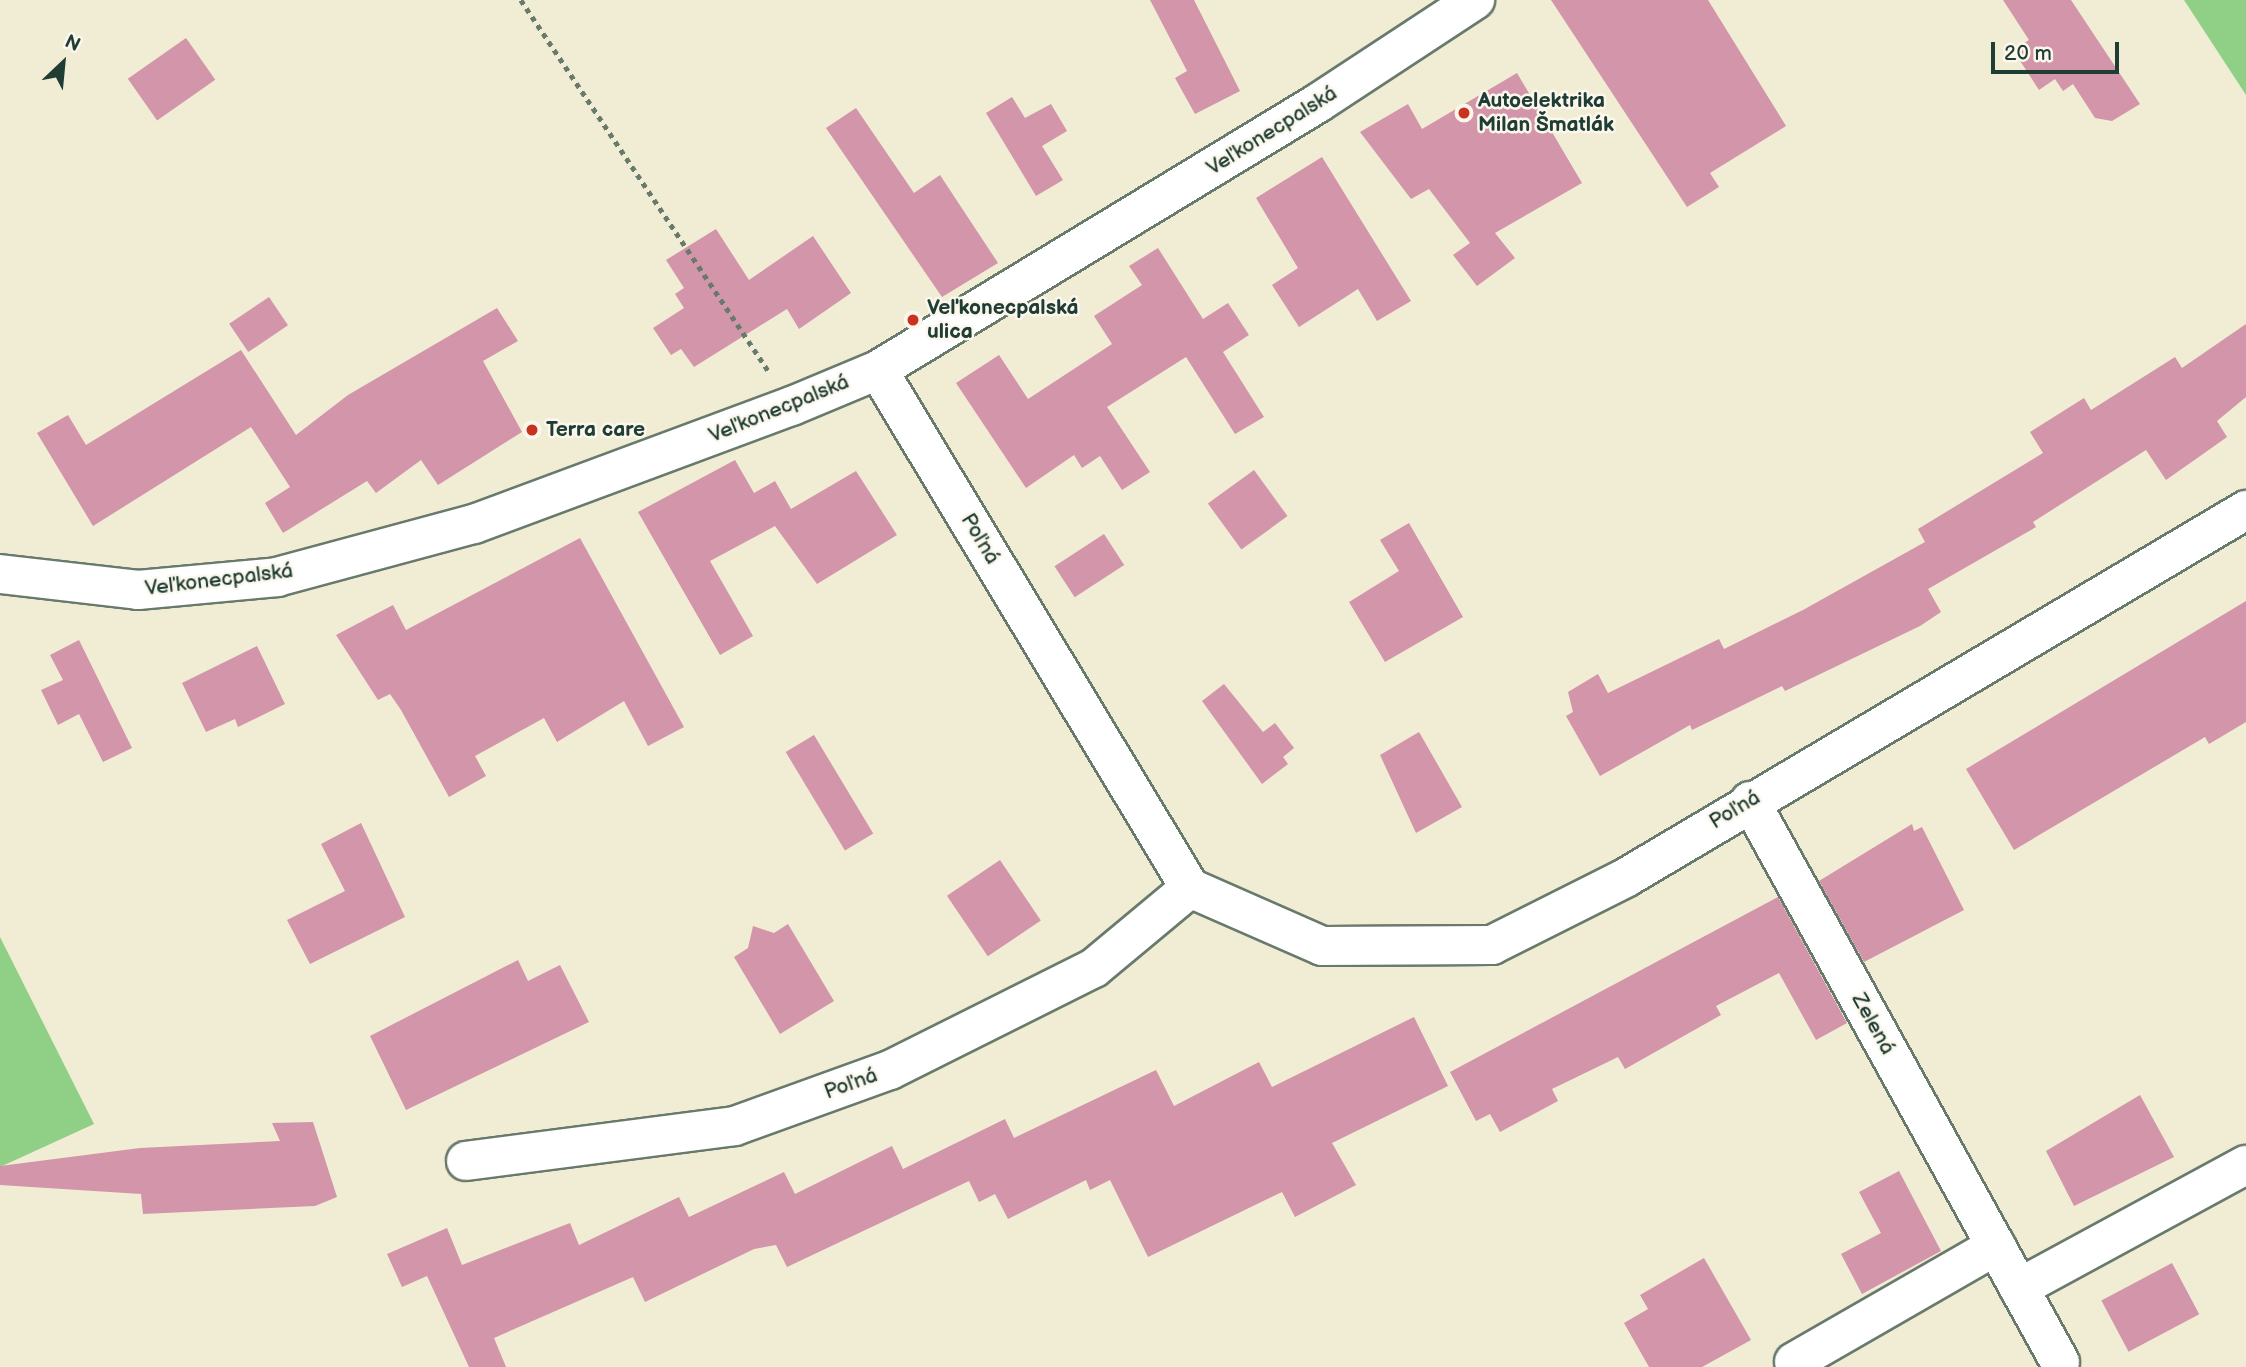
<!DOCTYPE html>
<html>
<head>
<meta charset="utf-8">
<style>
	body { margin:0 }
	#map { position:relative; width:2246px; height:1367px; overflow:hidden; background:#f1ecd4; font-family:"Balsamiq Sans",sans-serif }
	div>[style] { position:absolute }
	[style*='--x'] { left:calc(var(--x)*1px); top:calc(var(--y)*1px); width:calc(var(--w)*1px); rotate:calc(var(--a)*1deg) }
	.green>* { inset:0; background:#90d086 }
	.building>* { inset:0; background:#d295aa; transform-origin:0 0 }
	.path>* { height:4.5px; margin-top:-2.25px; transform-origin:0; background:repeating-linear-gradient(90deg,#687a6c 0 5px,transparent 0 10px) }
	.roads { filter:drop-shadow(2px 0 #687a6c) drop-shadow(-2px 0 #687a6c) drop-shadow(0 2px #687a6c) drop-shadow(0 -2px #687a6c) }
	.street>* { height:38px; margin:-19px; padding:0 19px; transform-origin:19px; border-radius:19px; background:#fff }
	.dots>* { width:19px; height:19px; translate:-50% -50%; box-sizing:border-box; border:4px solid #fbf7ec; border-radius:50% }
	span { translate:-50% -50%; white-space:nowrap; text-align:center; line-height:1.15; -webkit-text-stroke:5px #fbf7ec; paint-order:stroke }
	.poi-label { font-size:21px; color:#1f3d34; font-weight:700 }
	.left { translate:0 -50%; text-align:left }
	.street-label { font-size:21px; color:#1f3d34 }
	.north { position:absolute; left:28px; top:28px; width:70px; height:70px; -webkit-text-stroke:5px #fbf7ec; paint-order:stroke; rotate:26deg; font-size:19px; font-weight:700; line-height:28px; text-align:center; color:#1f3d34 }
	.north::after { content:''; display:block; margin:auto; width:24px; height:32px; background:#1f3d34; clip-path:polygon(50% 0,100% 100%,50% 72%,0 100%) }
	.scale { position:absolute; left:1991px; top:42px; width:128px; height:32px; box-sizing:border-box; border:4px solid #1f3d34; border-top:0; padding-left:9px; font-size:21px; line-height:24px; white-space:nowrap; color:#1f3d34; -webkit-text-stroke:5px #fbf7ec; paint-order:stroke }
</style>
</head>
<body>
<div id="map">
	<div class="green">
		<i style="clip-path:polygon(2184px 0,2246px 0,2246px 95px)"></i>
		<i style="clip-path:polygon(0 937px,94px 1124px,0 1167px)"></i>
	</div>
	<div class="building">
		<i style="clip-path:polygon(1150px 0,1194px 0,1240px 91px,1195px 114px,1175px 78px,1187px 71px)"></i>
		<i style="clip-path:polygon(1551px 0,1708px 0,1786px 126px,1710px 173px,1719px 187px,1687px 207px)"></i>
		<i style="clip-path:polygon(2003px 0,2071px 0,2140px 104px,2112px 121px,2095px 118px,2073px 84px,2063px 91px,2055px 79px,2039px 90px,2013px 50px,2029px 40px)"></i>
		<i style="left:186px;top:38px;width:51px;height:71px;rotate:55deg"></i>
		<i style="clip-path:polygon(1517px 73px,1582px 183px,1495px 233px,1515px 258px,1477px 286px,1453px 255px,1470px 243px,1429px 189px,1411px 199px,1360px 132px,1408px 104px,1422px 129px)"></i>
		<i style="clip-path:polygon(1012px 97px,1025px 118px,1051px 104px,1067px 131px,1042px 146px,1063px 180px,1036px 196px,986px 113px)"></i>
		<i style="clip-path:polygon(856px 108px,914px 193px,940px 175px,998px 263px,942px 297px,826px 128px)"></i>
		<i style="clip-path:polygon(1322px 157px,1411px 301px,1377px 321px,1358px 289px,1299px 327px,1272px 285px,1298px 268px,1256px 198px)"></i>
		<i style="clip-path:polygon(716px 229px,749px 280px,813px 236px,851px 293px,799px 329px,787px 309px,694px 367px,681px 349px,671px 355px,653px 328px,684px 308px,675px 294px,684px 288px,666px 260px)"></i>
		<i style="clip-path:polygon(1158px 248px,1203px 319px,1228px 303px,1249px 335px,1223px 352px,1264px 417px,1235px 434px,1186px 357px,1107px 407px,1150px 472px,1122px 490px,1100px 456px,1082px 468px,1074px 455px,1026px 488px,956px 383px,999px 355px,1028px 399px,1112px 344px,1094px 316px,1142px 285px,1129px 266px)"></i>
		<i style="left:269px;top:297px;width:34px;height:48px;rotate:56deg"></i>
		<i style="clip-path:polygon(497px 308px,518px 341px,483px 361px,522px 432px,438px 485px,421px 460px,376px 493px,367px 481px,283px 533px,265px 503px,290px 487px,251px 427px,93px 526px,37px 433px,68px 415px,86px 445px,241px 350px,296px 435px,348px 395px)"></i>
		<i style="clip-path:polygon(2246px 324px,2246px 397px,2217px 421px,2227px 437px,2203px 454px,2166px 480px,2146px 450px,2033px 522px,2036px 527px,1928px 589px,1941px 612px,1920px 626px,1785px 691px,1782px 686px,1692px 730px,1690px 725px,1600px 776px,1566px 716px,1573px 712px,1568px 692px,1598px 674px,1608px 693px,1719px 639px,1724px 649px,1803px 610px,1925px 542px,1918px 529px,2043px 453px,2030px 432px,2084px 398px,2091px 410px,2175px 357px,2182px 368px)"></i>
		<i style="clip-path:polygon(735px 460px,754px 493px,775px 481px,791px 509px,856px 471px,897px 535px,817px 584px,775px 526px,710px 561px,753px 636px,720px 655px,638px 512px)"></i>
		<i style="left:1254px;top:470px;width:57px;height:57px;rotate:54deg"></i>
		<i style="clip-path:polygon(1409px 523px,1463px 617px,1385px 662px,1349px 602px,1399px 571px,1380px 540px)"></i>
		<i style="left:1104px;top:534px;width:37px;height:59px;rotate:57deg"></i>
		<i style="clip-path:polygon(580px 538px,684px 727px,648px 746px,624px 701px,557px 742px,544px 718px,475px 756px,486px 776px,449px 797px,401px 710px,390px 694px,378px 700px,336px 635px,393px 605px,406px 630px)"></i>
		<i style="clip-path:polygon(2246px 601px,2246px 722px,2209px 744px,2205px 737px,2014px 850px,1966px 769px)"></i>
		<i style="clip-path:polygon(79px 640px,132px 748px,103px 762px,79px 714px,58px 725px,41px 690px,63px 680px,50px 655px)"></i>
		<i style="clip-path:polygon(257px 646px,285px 704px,238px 727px,235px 719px,206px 732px,182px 683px)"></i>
		<i style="clip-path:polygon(1224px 684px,1263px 732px,1275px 723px,1294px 748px,1283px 757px,1288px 764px,1262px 784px,1202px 701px)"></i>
		<i style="clip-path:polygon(1419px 732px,1462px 807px,1416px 833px,1380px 755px)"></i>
		<i style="left:814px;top:735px;width:115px;height:33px;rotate:59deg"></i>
		<i style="clip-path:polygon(361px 823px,405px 917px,310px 964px,287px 920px,345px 891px,321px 844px)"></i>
		<i style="clip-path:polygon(1912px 824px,1914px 831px,1922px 827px,1964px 910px,1864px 962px,1819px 881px)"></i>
		<i style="left:1000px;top:860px;width:73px;height:64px;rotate:56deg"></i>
		<i style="clip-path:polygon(1778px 897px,1847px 1023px,1816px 1040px,1779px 973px,1716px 1006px,1721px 1015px,1625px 1069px,1618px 1057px,1552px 1089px,1558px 1101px,1500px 1132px,1490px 1114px,1476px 1121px,1450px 1072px)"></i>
		<i style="clip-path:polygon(788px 924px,834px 1001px,780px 1034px,734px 957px,748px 948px,753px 926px,774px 933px)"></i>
		<i style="clip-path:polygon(518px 960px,528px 981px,560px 965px,589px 1022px,406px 1110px,370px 1036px)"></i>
		<i style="clip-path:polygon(1414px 1017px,1448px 1086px,1332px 1143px,1356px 1185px,1295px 1217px,1282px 1192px,1148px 1257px,1110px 1180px,1090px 1190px,1086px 1180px,1008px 1219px,995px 1194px,979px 1202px,969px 1181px,787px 1267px,776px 1245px,754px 1249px,645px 1302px,633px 1277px,494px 1338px,506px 1367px,469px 1367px,427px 1276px,402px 1287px,387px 1254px,447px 1228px,462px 1265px,570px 1223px,579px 1245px,679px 1197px,689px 1217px,784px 1172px,795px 1194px,892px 1146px,903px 1169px,1005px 1119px,1014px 1138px,1156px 1070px,1174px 1106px,1259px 1062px,1272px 1087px)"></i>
		<i style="clip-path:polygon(2140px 1095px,2174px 1157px,2074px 1206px,2046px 1151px)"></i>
		<i style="clip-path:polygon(313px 1122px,337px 1197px,315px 1206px,143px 1214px,141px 1194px,0 1185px,0 1166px,140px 1148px,280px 1141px,272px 1123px)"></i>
		<i style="clip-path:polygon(1899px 1171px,1941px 1251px,1862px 1294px,1841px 1254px,1881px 1233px,1859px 1192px)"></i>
		<i style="clip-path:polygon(1704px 1258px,1751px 1340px,1702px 1367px,1649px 1367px,1624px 1323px,1648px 1309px,1640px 1295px)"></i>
		<i style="left:2172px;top:1263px;width:58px;height:80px;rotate:62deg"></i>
	</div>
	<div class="path">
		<i style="--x:521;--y:0;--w:447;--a:56.3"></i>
	</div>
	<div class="roads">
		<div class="street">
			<i style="--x:878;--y:370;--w:605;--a:58.94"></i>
			<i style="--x:1190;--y:888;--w:144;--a:23.7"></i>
			<i style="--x:1322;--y:946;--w:170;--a:-0.3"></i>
			<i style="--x:1492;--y:945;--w:151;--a:-26.7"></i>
			<i style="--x:1627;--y:877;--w:720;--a:-30.66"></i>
			<i style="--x:0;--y:574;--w:139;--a:6.6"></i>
			<i style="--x:138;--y:590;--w:140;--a:-5.3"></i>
			<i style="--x:277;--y:577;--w:204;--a:-15.1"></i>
			<i style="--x:474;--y:524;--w:339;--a:-20.4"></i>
			<i style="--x:792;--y:406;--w:93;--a:-22.7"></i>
			<i style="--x:878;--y:370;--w:515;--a:-31.25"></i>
			<i style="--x:1318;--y:103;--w:188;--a:-33.3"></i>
			<i style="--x:1750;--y:801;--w:641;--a:61.08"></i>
			<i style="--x:466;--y:1161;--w:271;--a:-7.4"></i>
			<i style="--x:735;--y:1126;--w:165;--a:-19.9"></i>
			<i style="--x:890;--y:1070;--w:228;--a:-26.6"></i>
			<i style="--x:1094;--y:968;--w:125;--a:-39.8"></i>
			<i style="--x:2019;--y:1288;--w:258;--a:-28.5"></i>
			<i style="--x:1794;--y:1362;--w:233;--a:-29.9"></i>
		</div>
	</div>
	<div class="dots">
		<i style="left:1464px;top:113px;background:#c8321e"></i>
		<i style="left:913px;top:320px;background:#c8321e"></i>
		<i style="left:532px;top:430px;background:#c8321e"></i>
	</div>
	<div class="poi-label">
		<span class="left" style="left:1478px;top:113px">Autoelektrika<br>Milan Šmatlák</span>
		<span class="left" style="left:927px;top:320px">Veľkonecpalská<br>ulica</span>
		<span class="left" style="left:546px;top:430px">Terra care</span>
	</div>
	<div class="street-label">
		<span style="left:1272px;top:131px;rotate:-32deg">Veľkonecpalská</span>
		<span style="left:779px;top:409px;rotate:-22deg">Veľkonecpalská</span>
		<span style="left:980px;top:539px;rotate:59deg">Poľná</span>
		<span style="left:219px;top:580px;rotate:-7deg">Veľkonecpalská</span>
		<span style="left:1735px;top:810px;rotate:-31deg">Poľná</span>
		<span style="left:1873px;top:1024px;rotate:61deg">Zelená</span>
		<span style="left:851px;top:1084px;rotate:-20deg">Poľná</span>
	</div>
	<div class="north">N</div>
	<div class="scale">20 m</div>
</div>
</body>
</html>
